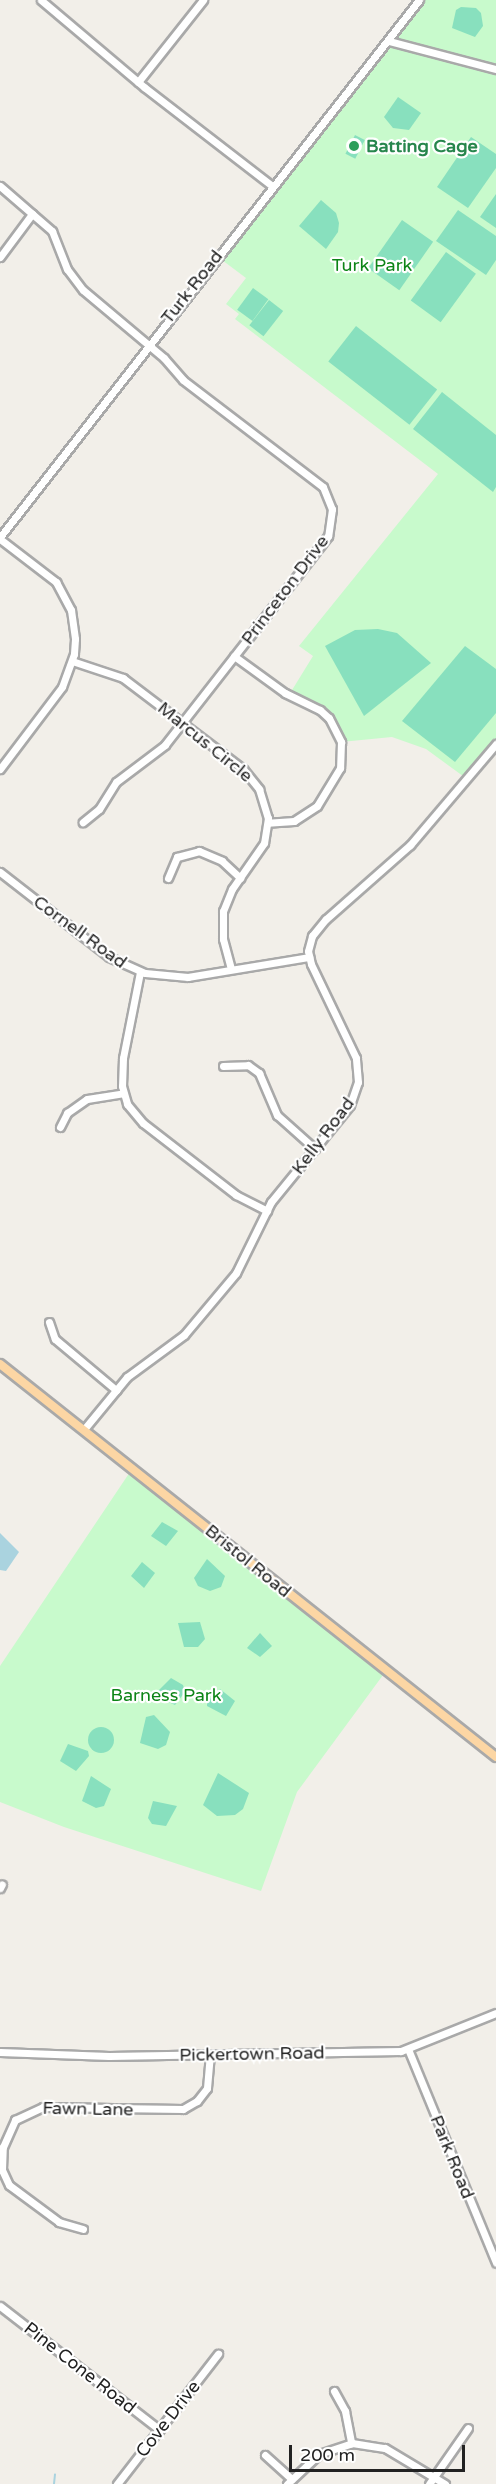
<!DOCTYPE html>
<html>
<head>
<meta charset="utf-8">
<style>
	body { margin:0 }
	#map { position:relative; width:496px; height:2484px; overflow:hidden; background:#f2efe9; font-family:"Varela Round",sans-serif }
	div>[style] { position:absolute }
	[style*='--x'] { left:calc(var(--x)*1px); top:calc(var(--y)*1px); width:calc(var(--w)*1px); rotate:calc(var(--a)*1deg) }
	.park>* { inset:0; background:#c8facc }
	.pitch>* { inset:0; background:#88e0be; transform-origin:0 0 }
	.round { border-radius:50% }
	.water>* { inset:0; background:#aad3df }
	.stream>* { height:1.5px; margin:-0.75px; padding:0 0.75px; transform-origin:0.75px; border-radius:0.75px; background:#aad3df }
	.roads { filter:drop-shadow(2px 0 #a9a9a9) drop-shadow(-2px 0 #a9a9a9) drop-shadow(0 2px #a9a9a9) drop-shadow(0 -2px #a9a9a9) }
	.minor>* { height:7px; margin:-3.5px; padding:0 3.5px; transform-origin:3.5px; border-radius:3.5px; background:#fff }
	.major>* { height:8px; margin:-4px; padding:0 4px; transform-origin:4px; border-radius:4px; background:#fcd6a4 }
	.dots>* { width:16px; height:16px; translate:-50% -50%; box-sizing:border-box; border:3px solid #fff; border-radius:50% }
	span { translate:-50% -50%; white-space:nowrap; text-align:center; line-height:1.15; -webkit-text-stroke:4.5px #fff; paint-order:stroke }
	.leisure-label { font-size:18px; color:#27864d; font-weight:700 }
	.left { translate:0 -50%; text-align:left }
	.park-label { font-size:18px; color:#0c8416 }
	.street-label { font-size:18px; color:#222 }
	.scale { position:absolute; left:289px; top:2445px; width:176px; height:27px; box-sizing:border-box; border:3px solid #222; border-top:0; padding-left:8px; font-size:18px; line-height:21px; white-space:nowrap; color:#222; -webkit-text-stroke:4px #fff; paint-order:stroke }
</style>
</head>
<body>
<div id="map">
	<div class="park">
		<i style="clip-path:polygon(422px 0,496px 0,496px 743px,467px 779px,426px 749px,392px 737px,341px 742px,329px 718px,289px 695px,313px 656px,299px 646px,438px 474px,235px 319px,239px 314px,226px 304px,246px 278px,218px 257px)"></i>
		<i style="clip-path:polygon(132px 1469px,386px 1671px,297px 1792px,261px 1891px,64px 1827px,0 1802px,0 1666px)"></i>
	</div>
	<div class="pitch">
		<i style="clip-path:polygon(461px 7px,476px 8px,481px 13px,483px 26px,475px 37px,452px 28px,456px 10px)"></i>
		<i style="clip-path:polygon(398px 97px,421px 113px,409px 130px,393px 128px,384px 117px)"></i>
		<i style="left:355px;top:135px;width:11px;height:21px;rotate:27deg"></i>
		<i style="clip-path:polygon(471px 137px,496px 154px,496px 168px,468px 208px,437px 187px)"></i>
		<i style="clip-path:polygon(496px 194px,496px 228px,480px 217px)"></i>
		<i style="clip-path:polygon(321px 200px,336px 213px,339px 223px,338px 232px,326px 249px,299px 226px)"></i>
		<i style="clip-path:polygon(458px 210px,496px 236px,496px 260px,486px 275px,436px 241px)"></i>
		<i style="left:402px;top:220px;width:38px;height:59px;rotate:35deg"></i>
		<i style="left:446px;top:252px;width:37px;height:60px;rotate:36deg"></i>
		<i style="left:253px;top:288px;width:19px;height:27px;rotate:36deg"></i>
		<i style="left:269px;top:300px;width:18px;height:32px;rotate:38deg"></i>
		<i style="left:356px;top:326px;width:103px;height:45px;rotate:38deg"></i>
		<i style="clip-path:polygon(442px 392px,496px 435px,496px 487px,493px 492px,413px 429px)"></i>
		<i style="clip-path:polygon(378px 629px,397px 633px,431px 663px,364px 716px,325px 646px,355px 630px)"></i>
		<i style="clip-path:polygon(465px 646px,496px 669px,496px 713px,455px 762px,402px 721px)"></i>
		<i style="clip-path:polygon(162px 1522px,178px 1531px,166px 1546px,151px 1536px)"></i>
		<i style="clip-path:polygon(207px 1559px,225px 1576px,221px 1587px,210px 1591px,198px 1586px,194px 1578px)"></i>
		<i style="clip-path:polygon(142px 1562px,155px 1573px,144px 1588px,131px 1576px)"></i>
		<i style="clip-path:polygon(200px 1622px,205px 1639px,198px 1647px,184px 1647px,178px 1623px)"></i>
		<i style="clip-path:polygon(260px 1633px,272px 1646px,260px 1657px,247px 1648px)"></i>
		<i style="clip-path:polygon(171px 1678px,183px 1685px,185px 1692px,175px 1705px,158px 1697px,157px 1692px)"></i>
		<i style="clip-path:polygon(220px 1689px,235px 1701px,226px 1716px,207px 1706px,207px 1702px)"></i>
		<i style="clip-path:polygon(154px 1715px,170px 1732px,166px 1745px,158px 1749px,140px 1743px,146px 1717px)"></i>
		<i class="round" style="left:88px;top:1727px;width:26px;height:26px"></i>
		<i style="clip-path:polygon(68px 1744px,88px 1751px,89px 1756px,76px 1771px,60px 1761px)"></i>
		<i style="clip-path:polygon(218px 1773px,249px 1793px,243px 1809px,235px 1815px,217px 1816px,203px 1805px)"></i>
		<i style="clip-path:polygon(91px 1776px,111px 1789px,104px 1806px,96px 1808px,82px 1801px)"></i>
		<i style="clip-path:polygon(153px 1801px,177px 1806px,166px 1826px,152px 1824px,148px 1818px)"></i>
	</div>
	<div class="water">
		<i style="clip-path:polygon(0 1533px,19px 1552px,6px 1571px,0 1570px)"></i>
	</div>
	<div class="stream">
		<i style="--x:54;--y:2484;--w:9;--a:-84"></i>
	</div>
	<div class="roads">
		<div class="minor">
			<i style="--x:41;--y:0;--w:135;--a:40.2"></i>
			<i style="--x:144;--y:87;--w:160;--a:37.7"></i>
			<i style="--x:389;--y:41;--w:111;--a:14.7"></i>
			<i style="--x:138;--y:82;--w:105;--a:-51.6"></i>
			<i style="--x:0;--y:186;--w:69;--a:40.9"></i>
			<i style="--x:52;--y:231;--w:41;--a:68.5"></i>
			<i style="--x:67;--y:269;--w:26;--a:53"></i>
			<i style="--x:83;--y:290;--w:106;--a:40"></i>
			<i style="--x:164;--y:358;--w:29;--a:49"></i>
			<i style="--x:183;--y:380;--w:176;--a:37.4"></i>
			<i style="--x:323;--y:487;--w:24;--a:68"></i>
			<i style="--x:332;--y:509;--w:27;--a:98"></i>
			<i style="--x:328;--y:536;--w:265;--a:128"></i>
			<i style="--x:165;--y:745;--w:61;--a:142.9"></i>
			<i style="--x:116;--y:782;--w:32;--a:122"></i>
			<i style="--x:99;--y:809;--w:21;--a:141"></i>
			<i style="--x:0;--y:257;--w:54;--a:-53.3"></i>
			<i style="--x:0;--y:537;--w:681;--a:-52.04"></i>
			<i style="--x:0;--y:539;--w:71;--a:37.5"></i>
			<i style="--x:56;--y:582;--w:32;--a:62"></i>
			<i style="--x:71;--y:610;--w:29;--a:82"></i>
			<i style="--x:75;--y:639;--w:15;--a:94"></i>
			<i style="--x:74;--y:654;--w:35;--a:110"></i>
			<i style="--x:62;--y:687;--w:103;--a:127.1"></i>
			<i style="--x:234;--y:656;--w:63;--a:36"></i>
			<i style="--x:285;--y:693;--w:39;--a:26"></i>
			<i style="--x:320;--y:710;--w:12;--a:42"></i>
			<i style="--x:329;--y:718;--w:27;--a:63"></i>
			<i style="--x:341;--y:742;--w:26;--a:92"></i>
			<i style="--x:340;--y:768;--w:44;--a:121.2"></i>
			<i style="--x:317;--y:806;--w:27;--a:147"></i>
			<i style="--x:294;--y:821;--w:26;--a:176"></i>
			<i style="--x:72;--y:661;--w:54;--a:18.4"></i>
			<i style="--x:123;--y:678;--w:151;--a:37.2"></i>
			<i style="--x:243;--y:769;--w:26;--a:51"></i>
			<i style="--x:259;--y:789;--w:30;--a:73"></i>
			<i style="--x:268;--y:818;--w:25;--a:99"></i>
			<i style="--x:264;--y:843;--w:56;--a:124.8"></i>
			<i style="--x:232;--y:889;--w:24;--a:112"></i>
			<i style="--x:223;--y:911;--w:28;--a:90"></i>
			<i style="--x:223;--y:939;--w:30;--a:75"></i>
			<i style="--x:0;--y:872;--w:138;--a:37.9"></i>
			<i style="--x:109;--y:957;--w:39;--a:24"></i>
			<i style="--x:145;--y:973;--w:43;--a:5.3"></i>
			<i style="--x:188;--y:977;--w:123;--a:-9.4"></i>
			<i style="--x:168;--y:878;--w:23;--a:-67"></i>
			<i style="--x:177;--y:857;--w:23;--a:-15"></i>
			<i style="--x:199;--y:851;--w:25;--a:23"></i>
			<i style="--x:222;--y:861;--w:25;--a:43"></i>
			<i style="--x:140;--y:972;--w:88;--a:101.2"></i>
			<i style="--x:123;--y:1058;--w:28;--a:92"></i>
			<i style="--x:122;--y:1086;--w:19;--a:74"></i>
			<i style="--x:127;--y:1104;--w:25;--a:50"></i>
			<i style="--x:143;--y:1123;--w:118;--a:37.7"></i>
			<i style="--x:236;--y:1195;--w:35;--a:27"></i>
			<i style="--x:223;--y:1066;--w:25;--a:-2"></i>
			<i style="--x:248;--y:1065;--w:14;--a:36"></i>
			<i style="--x:259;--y:1073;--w:46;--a:66.8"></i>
			<i style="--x:277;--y:1115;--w:51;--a:41.8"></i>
			<i style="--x:60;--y:1127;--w:16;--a:-63"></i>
			<i style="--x:67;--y:1113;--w:24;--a:-35"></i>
			<i style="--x:87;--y:1099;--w:36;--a:-9"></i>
			<i style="--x:49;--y:1322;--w:18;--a:71"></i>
			<i style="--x:55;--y:1339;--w:80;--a:39.9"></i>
			<i style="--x:85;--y:1428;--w:66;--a:-50.5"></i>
			<i style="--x:127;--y:1377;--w:71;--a:-36.4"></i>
			<i style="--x:184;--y:1335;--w:81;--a:-50"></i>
			<i style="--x:236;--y:1273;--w:79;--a:-63.8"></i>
			<i style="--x:271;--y:1202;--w:125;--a:-50.8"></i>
			<i style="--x:350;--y:1105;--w:24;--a:-71"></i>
			<i style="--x:358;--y:1082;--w:24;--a:-95"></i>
			<i style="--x:356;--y:1058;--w:104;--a:-115.6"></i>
			<i style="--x:311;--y:964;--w:13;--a:-103"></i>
			<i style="--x:308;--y:951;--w:16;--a:-75"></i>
			<i style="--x:312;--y:936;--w:22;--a:-51"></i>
			<i style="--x:326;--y:919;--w:112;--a:-41.4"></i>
			<i style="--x:410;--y:845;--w:133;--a:-49.6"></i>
			<i style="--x:0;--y:1888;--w:4;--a:-63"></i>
			<i style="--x:408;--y:2049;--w:231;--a:67.6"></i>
			<i style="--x:0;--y:2052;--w:109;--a:2.1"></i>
			<i style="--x:109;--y:2056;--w:292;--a:-1"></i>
			<i style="--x:401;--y:2051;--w:102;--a:-21.8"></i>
			<i style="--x:83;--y:2229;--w:25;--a:-164"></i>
			<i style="--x:59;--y:2222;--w:62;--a:-143.5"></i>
			<i style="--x:9;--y:2185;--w:17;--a:-115"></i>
			<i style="--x:2;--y:2170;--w:23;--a:-88"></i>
			<i style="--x:3;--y:2147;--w:30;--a:-66"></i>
			<i style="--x:15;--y:2120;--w:31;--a:-25"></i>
			<i style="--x:43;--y:2107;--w:140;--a:0.8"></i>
			<i style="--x:183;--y:2109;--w:16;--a:-30"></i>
			<i style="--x:197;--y:2101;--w:16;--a:-52"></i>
			<i style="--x:207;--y:2088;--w:32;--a:-85"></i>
			<i style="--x:0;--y:2306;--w:202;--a:37.8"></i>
			<i style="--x:334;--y:2391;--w:23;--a:61"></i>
			<i style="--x:345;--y:2411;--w:33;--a:79"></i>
			<i style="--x:265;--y:2455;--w:36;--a:42"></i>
			<i style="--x:117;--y:2484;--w:165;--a:-52.2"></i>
			<i style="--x:287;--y:2484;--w:44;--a:-43.2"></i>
			<i style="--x:319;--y:2454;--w:35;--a:-18"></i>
			<i style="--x:352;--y:2443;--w:33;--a:9"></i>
			<i style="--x:385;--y:2448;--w:70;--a:31"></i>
			<i style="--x:429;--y:2484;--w:68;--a:-55.1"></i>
		</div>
		<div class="major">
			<i style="--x:0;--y:1364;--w:633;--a:38.39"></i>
		</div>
	</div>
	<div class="dots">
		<i style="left:354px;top:146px;background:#2e9e5b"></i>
	</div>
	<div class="leisure-label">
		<span class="left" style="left:366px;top:146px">Batting Cage</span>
	</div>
	<div class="park-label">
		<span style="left:372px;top:265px">Turk Park</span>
		<span style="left:166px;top:1695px">Barness Park</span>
	</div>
	<div class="street-label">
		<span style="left:192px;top:287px;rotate:-52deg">Turk Road</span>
		<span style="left:285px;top:590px;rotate:-53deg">Princeton Drive</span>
		<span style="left:205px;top:742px;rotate:39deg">Marcus Circle</span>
		<span style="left:80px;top:932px;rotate:36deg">Cornell Road</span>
		<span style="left:323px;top:1136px;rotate:-53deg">Kelly Road</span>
		<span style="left:248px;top:1561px;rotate:39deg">Bristol Road</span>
		<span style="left:252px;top:2054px;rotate:-1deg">Pickertown Road</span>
		<span style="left:88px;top:2109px;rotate:1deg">Fawn Lane</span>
		<span style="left:452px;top:2157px;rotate:68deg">Park Road</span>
		<span style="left:80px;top:2368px;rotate:38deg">Pine Cone Road</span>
		<span style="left:168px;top:2419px;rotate:-52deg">Cove Drive</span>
	</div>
	<div class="scale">200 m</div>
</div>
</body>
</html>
